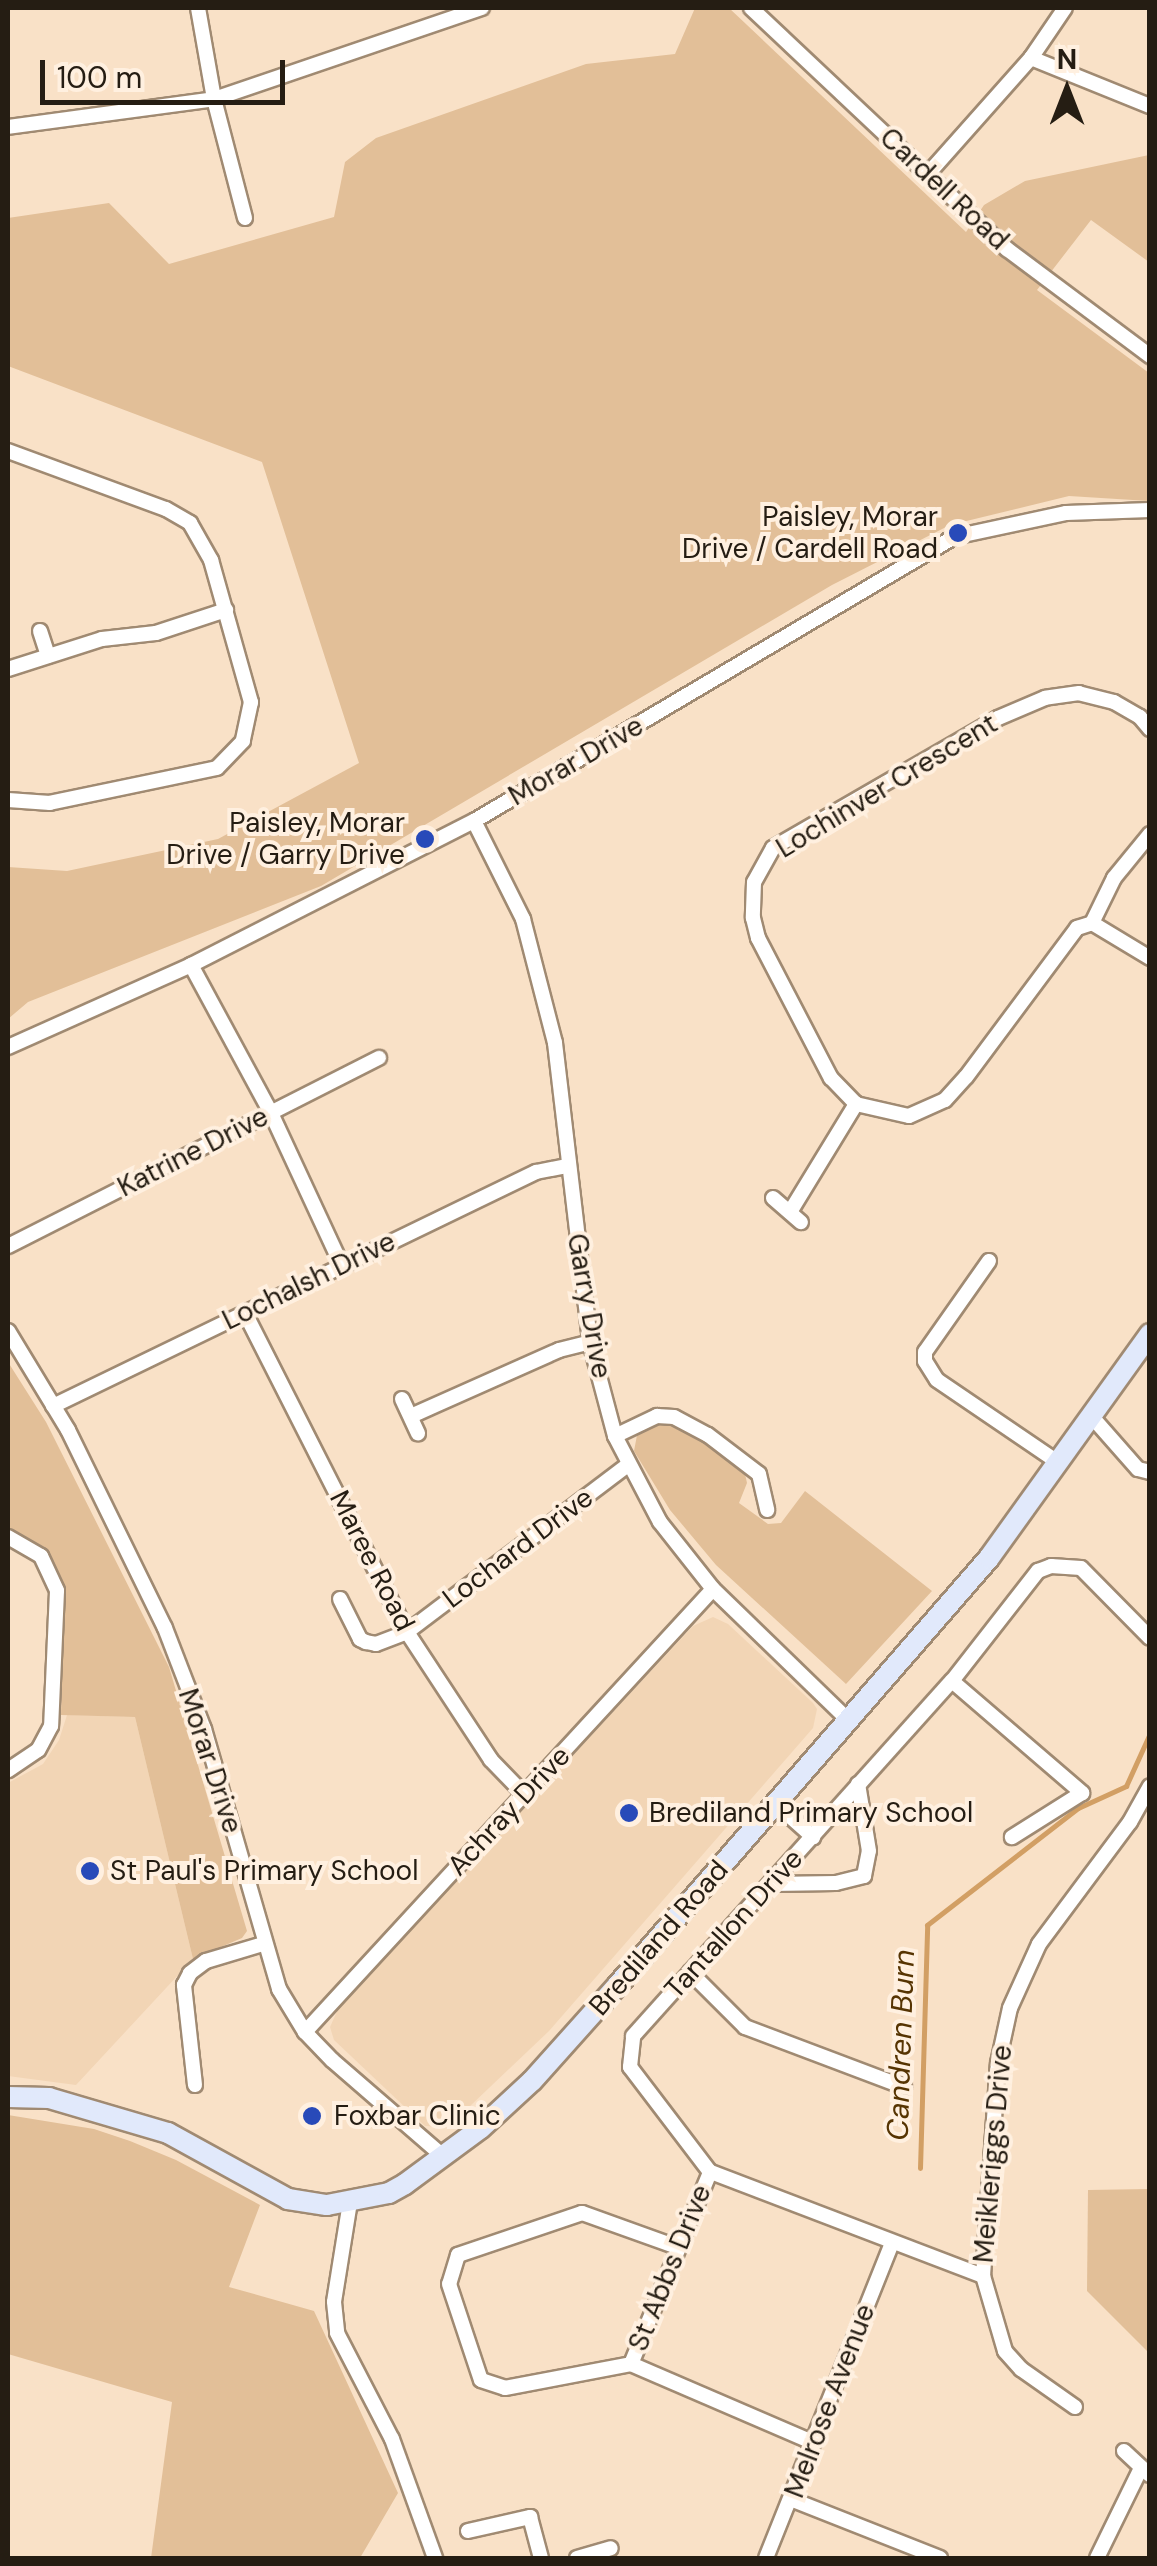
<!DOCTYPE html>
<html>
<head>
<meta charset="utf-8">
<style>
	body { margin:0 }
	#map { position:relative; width:1157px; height:2566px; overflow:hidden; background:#f9e1c7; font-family:"DM Sans",sans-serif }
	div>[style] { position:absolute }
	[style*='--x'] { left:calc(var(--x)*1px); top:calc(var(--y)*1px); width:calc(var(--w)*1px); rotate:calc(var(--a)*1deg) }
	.built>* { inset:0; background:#f2d5b5 }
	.green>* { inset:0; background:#e2bf98 }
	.stream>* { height:5px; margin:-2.5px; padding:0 2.5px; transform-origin:2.5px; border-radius:2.5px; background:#d29f64 }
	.roads { filter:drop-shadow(2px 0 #a08a72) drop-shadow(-2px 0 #a08a72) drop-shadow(0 2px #a08a72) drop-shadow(0 -2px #a08a72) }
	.street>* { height:14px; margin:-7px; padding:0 7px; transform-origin:7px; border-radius:7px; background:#fff }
	.secondary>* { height:20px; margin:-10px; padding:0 10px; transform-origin:10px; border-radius:10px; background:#e1e9fb }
	.dots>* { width:28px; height:28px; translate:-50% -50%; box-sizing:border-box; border:5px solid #fff0e0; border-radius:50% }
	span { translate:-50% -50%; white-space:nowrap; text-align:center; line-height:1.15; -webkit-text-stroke:8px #fff0e0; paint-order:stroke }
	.street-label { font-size:28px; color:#251d13 }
	.poi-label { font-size:28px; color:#251d13 }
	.right { translate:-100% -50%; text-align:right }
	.left { translate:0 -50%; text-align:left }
	.water-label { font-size:30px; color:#563402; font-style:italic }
	.frame { position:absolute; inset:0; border:10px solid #251d13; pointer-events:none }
	.north { position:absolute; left:1017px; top:40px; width:100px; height:100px; -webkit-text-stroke:8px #fff0e0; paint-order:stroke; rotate:0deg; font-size:28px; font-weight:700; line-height:40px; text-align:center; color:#251d13 }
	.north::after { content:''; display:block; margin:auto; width:35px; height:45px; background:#251d13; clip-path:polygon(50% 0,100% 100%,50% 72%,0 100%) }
	.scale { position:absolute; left:40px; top:60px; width:245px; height:45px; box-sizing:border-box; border:5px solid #251d13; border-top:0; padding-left:12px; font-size:30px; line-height:35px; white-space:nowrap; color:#251d13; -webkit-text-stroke:8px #fff0e0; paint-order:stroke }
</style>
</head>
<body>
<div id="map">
	<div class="built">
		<i style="clip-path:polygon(713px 1617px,728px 1624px,813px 1703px,817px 1709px,813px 1728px,549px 2031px,468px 2108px,444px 2127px,425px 2126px,334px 2040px,330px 2027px,339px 2007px,693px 1626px)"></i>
		<i style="clip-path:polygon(67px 1715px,135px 1717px,193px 1959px,76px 2085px,8px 2076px,8px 1783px,43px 1764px,59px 1740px)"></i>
	</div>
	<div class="green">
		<i style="clip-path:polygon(695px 8px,729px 8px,966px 232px,984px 205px,1025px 181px,1149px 155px,1149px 262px,1091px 220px,1037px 290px,1149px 373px,1149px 501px,1069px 496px,950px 525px,832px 585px,321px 886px,28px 1002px,8px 1019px,8px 867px,67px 871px,218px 839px,359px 763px,262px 462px,8px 366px,8px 218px,109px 203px,169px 264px,334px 217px,345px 162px,376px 138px,586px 64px,675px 54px)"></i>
		<i style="clip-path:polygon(8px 1362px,46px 1422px,169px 1667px,247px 1931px,242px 1938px,193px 1959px,135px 1717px,61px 1715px,63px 1588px,58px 1571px,45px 1550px,8px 1529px)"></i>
		<i style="clip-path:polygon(655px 1423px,669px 1424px,696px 1437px,745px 1474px,747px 1483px,739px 1503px,768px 1524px,781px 1523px,805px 1491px,932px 1591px,846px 1684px,716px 1565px,670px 1510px,634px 1451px,638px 1430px)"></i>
		<i style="clip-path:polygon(8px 2115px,94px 2129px,130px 2141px,176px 2160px,260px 2205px,229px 2287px,314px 2311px,398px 2493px,360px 2558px,151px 2558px,172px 2402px,8px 2354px)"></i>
		<i style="clip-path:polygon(1149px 2189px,1150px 2189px,1149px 2353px,1087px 2291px,1088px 2190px)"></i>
	</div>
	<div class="stream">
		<i style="--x:920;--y:2168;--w:243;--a:-88.3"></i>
		<i style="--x:927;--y:1925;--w:191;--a:-37.8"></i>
		<i style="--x:1078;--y:1808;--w:53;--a:-24.6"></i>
		<i style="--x:1126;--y:1786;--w:58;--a:-65.6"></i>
	</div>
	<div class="roads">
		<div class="street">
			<i style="--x:198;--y:8;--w:92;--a:80"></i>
			<i style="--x:214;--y:99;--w:123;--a:75.4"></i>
			<i style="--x:751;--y:8;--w:352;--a:43.3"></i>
			<i style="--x:1007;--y:249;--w:179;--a:36.8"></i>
			<i style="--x:1031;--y:58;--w:128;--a:22"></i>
			<i style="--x:8;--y:127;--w:208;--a:-7.7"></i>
			<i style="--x:214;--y:99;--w:283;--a:-18.8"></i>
			<i style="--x:927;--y:175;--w:157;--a:-48.4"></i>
			<i style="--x:1031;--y:58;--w:60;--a:-55.8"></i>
			<i style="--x:8;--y:451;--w:168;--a:20.2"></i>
			<i style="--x:166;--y:509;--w:28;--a:30"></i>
			<i style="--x:190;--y:523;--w:43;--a:60.4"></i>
			<i style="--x:211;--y:560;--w:148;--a:74.3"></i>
			<i style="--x:251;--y:702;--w:40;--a:102"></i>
			<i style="--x:243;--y:741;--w:37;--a:134"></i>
			<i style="--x:217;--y:768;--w:171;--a:168.2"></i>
			<i style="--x:50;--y:803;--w:42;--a:-175.9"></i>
			<i style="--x:40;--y:631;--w:26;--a:72"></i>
			<i style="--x:8;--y:669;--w:99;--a:-17.7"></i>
			<i style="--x:102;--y:639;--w:54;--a:-6.3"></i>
			<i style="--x:156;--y:633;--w:74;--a:-18.2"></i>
			<i style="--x:1150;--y:729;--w:16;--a:-130"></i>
			<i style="--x:1140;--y:717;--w:30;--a:-150"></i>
			<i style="--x:1114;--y:702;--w:36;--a:-166"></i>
			<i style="--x:1079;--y:693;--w:34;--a:172"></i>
			<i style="--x:1045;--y:698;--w:51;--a:156.9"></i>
			<i style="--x:998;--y:718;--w:260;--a:150"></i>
			<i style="--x:773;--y:848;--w:39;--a:119"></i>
			<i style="--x:754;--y:882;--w:36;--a:92"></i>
			<i style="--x:753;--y:918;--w:21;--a:76"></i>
			<i style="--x:758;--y:938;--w:158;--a:62.5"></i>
			<i style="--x:831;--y:1078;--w:36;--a:46"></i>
			<i style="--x:856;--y:1104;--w:54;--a:12.8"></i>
			<i style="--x:909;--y:1116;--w:39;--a:-24"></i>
			<i style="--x:945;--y:1100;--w:31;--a:-48"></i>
			<i style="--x:966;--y:1077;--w:186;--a:-53.3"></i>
			<i style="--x:1077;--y:928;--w:16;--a:-18"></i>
			<i style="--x:1092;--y:923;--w:50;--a:-63.9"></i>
			<i style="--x:1114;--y:878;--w:57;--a:-50.7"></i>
			<i style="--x:474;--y:821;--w:110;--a:63.4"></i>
			<i style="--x:523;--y:919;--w:128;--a:75.5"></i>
			<i style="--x:555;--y:1043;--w:301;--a:83.3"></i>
			<i style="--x:590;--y:1342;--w:97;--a:75.1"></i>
			<i style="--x:615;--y:1436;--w:97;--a:62.4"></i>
			<i style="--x:660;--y:1522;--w:85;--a:51.7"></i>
			<i style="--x:713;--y:1589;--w:188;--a:44.1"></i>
			<i style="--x:1092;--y:923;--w:68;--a:31.1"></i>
			<i style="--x:191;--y:965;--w:168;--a:61.6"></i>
			<i style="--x:271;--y:1113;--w:166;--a:65.1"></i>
			<i style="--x:8;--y:1047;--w:201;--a:-24.1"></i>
			<i style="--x:191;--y:965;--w:318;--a:-27"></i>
			<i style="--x:474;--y:821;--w:558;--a:-30.61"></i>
			<i style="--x:954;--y:537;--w:115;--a:-12.1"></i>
			<i style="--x:1066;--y:513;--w:84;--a:-2"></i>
			<i style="--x:773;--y:1198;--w:37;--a:41"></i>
			<i style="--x:790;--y:1212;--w:127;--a:-58.6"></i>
			<i style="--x:8;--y:1246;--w:416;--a:-26.9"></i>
			<i style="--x:989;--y:1261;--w:111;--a:125.1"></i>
			<i style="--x:925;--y:1352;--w:9;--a:90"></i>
			<i style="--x:925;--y:1361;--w:22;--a:58"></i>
			<i style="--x:937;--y:1380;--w:148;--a:34.2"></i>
			<i style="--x:245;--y:1313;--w:358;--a:63.1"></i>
			<i style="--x:407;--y:1632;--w:153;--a:56.7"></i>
			<i style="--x:491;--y:1760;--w:47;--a:45.9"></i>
			<i style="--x:8;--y:1331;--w:116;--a:58.8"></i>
			<i style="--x:68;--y:1430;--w:220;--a:63.9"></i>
			<i style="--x:165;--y:1628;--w:108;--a:68.9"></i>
			<i style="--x:204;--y:1729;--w:271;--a:73.9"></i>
			<i style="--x:279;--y:1989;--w:50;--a:58.8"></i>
			<i style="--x:305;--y:2032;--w:39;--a:46"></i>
			<i style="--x:332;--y:2060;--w:148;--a:40.9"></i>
			<i style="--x:402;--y:1399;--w:38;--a:65"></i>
			<i style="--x:53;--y:1406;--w:537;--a:-25.85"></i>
			<i style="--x:536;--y:1172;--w:32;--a:-11"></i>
			<i style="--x:411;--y:1416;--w:162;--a:-24"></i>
			<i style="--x:559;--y:1350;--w:32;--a:-14"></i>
			<i style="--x:1093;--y:1418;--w:68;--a:48.6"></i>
			<i style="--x:1138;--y:1469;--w:12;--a:14"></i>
			<i style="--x:615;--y:1436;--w:47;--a:-25.5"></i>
			<i style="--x:657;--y:1416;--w:17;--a:3"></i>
			<i style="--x:674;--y:1417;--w:38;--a:28"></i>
			<i style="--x:708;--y:1435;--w:64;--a:37.4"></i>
			<i style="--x:759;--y:1474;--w:37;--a:77"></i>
			<i style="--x:8;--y:1537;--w:38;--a:30"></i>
			<i style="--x:41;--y:1556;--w:38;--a:65"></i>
			<i style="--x:57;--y:1591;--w:135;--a:92.5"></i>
			<i style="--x:51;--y:1726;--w:27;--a:118"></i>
			<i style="--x:38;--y:1750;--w:36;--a:146"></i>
			<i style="--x:340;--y:1599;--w:45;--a:63.4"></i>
			<i style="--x:360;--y:1639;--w:7;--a:27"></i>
			<i style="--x:366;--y:1642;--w:10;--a:11"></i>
			<i style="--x:376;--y:1644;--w:33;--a:-21"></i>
			<i style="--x:407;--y:1632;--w:277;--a:-37.1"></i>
			<i style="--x:952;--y:1681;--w:172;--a:40.7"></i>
			<i style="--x:1082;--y:1793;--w:83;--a:147.8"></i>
			<i style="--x:776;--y:1804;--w:50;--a:41.7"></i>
			<i style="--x:772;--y:1884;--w:64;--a:-0.9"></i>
			<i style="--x:836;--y:1883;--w:29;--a:-14"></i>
			<i style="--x:864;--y:1876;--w:25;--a:-79"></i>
			<i style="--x:869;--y:1851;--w:68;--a:-99.3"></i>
			<i style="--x:690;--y:1972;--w:78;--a:45"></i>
			<i style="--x:745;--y:2027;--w:170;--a:20.7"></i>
			<i style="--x:305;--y:2032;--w:602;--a:-47.36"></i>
			<i style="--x:195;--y:2085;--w:101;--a:-96.3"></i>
			<i style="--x:184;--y:1985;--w:13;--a:-63"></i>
			<i style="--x:190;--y:1973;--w:20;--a:-37"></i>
			<i style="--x:206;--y:1961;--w:59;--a:-16.6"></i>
			<i style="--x:350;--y:2202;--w:101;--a:99.1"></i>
			<i style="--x:334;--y:2302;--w:31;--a:84"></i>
			<i style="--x:337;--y:2333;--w:119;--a:62.6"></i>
			<i style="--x:392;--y:2439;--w:127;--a:70.1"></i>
			<i style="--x:677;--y:2247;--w:101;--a:-160.3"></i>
			<i style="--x:582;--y:2213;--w:131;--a:161.3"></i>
			<i style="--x:458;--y:2255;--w:30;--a:107"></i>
			<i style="--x:449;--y:2284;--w:101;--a:71.6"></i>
			<i style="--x:481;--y:2380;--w:25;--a:18"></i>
			<i style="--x:505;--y:2388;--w:128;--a:-10.8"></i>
			<i style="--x:631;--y:2364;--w:199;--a:23.3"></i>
			<i style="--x:983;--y:2276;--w:292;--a:-159.1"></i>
			<i style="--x:710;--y:2172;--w:132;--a:-127.3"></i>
			<i style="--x:630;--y:2067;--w:31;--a:-84"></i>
			<i style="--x:633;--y:2036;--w:477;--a:-48.1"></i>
			<i style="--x:952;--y:1681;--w:140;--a:-52"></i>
			<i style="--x:1038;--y:1571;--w:14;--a:-21"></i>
			<i style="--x:1051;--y:1566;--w:30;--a:4"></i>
			<i style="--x:1081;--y:1568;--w:98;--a:45.4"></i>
			<i style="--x:631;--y:2364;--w:208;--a:-67.6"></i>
			<i style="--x:1075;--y:2407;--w:66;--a:-144.9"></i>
			<i style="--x:1021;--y:2369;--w:24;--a:-132"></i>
			<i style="--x:1005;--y:2351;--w:78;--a:-106.3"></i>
			<i style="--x:983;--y:2276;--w:214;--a:-86"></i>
			<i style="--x:998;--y:2063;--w:56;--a:-77.7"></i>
			<i style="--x:1010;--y:2008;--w:70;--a:-65.6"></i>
			<i style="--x:1039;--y:1944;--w:152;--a:-53.3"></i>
			<i style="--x:1130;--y:1822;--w:41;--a:-60.9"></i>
			<i style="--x:1124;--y:2451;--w:35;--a:43"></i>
			<i style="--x:793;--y:2500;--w:158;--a:21.5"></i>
			<i style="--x:468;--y:2531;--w:64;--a:-12.7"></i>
			<i style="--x:530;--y:2517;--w:42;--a:75"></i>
			<i style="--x:577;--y:2558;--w:35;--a:-16"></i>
			<i style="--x:766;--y:2558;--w:339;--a:-68.2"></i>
			<i style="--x:1097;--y:2558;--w:100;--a:-63.9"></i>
		</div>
		<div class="secondary">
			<i style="--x:8;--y:2097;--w:41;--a:1.4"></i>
			<i style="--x:49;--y:2098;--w:124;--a:16.4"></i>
			<i style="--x:168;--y:2133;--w:137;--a:28.8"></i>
			<i style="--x:288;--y:2199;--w:39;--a:9"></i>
			<i style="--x:327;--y:2205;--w:63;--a:-11"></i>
			<i style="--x:389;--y:2193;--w:18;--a:-29"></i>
			<i style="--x:405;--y:2184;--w:94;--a:-36.4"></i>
			<i style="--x:481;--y:2128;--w:69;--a:-42.7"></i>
			<i style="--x:532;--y:2081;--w:127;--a:-48.2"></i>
			<i style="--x:617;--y:1986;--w:567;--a:-49"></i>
			<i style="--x:989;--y:1558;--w:276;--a:-54.3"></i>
		</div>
	</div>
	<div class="dots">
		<i style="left:958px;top:533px;background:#284ab9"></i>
		<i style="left:425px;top:839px;background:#284ab9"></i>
		<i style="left:629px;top:1813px;background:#284ab9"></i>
		<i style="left:90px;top:1871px;background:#284ab9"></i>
		<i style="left:312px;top:2116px;background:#284ab9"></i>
	</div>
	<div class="street-label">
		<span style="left:944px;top:189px;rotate:43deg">Cardell Road</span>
		<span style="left:576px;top:761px;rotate:-30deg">Morar Drive</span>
		<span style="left:887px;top:786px;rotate:-31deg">Lochinver Crescent</span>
		<span style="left:193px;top:1152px;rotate:-27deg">Katrine Drive</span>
		<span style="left:309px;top:1281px;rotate:-26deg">Lochalsh Drive</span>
		<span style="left:589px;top:1306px;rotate:80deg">Garry Drive</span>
		<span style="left:518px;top:1548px;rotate:-37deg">Lochard Drive</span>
		<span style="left:372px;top:1561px;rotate:63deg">Maree Road</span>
		<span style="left:210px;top:1761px;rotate:72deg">Morar Drive</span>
		<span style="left:509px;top:1811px;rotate:-47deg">Achray Drive</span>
		<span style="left:734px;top:1924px;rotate:-48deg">Tantallon Drive</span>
		<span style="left:659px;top:1938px;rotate:-49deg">Brediland Road</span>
		<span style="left:993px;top:2154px;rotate:-85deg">Meikleriggs Drive</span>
		<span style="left:670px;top:2268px;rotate:-68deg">St Abbs Drive</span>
		<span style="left:830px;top:2401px;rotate:-69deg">Melrose Avenue</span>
	</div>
	<div class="poi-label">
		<span class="right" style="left:938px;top:533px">Paisley, Morar<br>Drive / Cardell Road</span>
		<span class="right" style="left:405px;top:839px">Paisley, Morar<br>Drive / Garry Drive</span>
		<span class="left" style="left:649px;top:1813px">Brediland Primary School</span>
		<span class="left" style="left:110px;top:1871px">St Paul's Primary School</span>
		<span class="left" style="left:334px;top:2116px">Foxbar Clinic</span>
	</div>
	<div class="water-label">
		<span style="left:901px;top:2045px;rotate:-88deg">Candren Burn</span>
	</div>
	<div class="frame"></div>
	<div class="north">N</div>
	<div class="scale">100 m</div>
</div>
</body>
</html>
